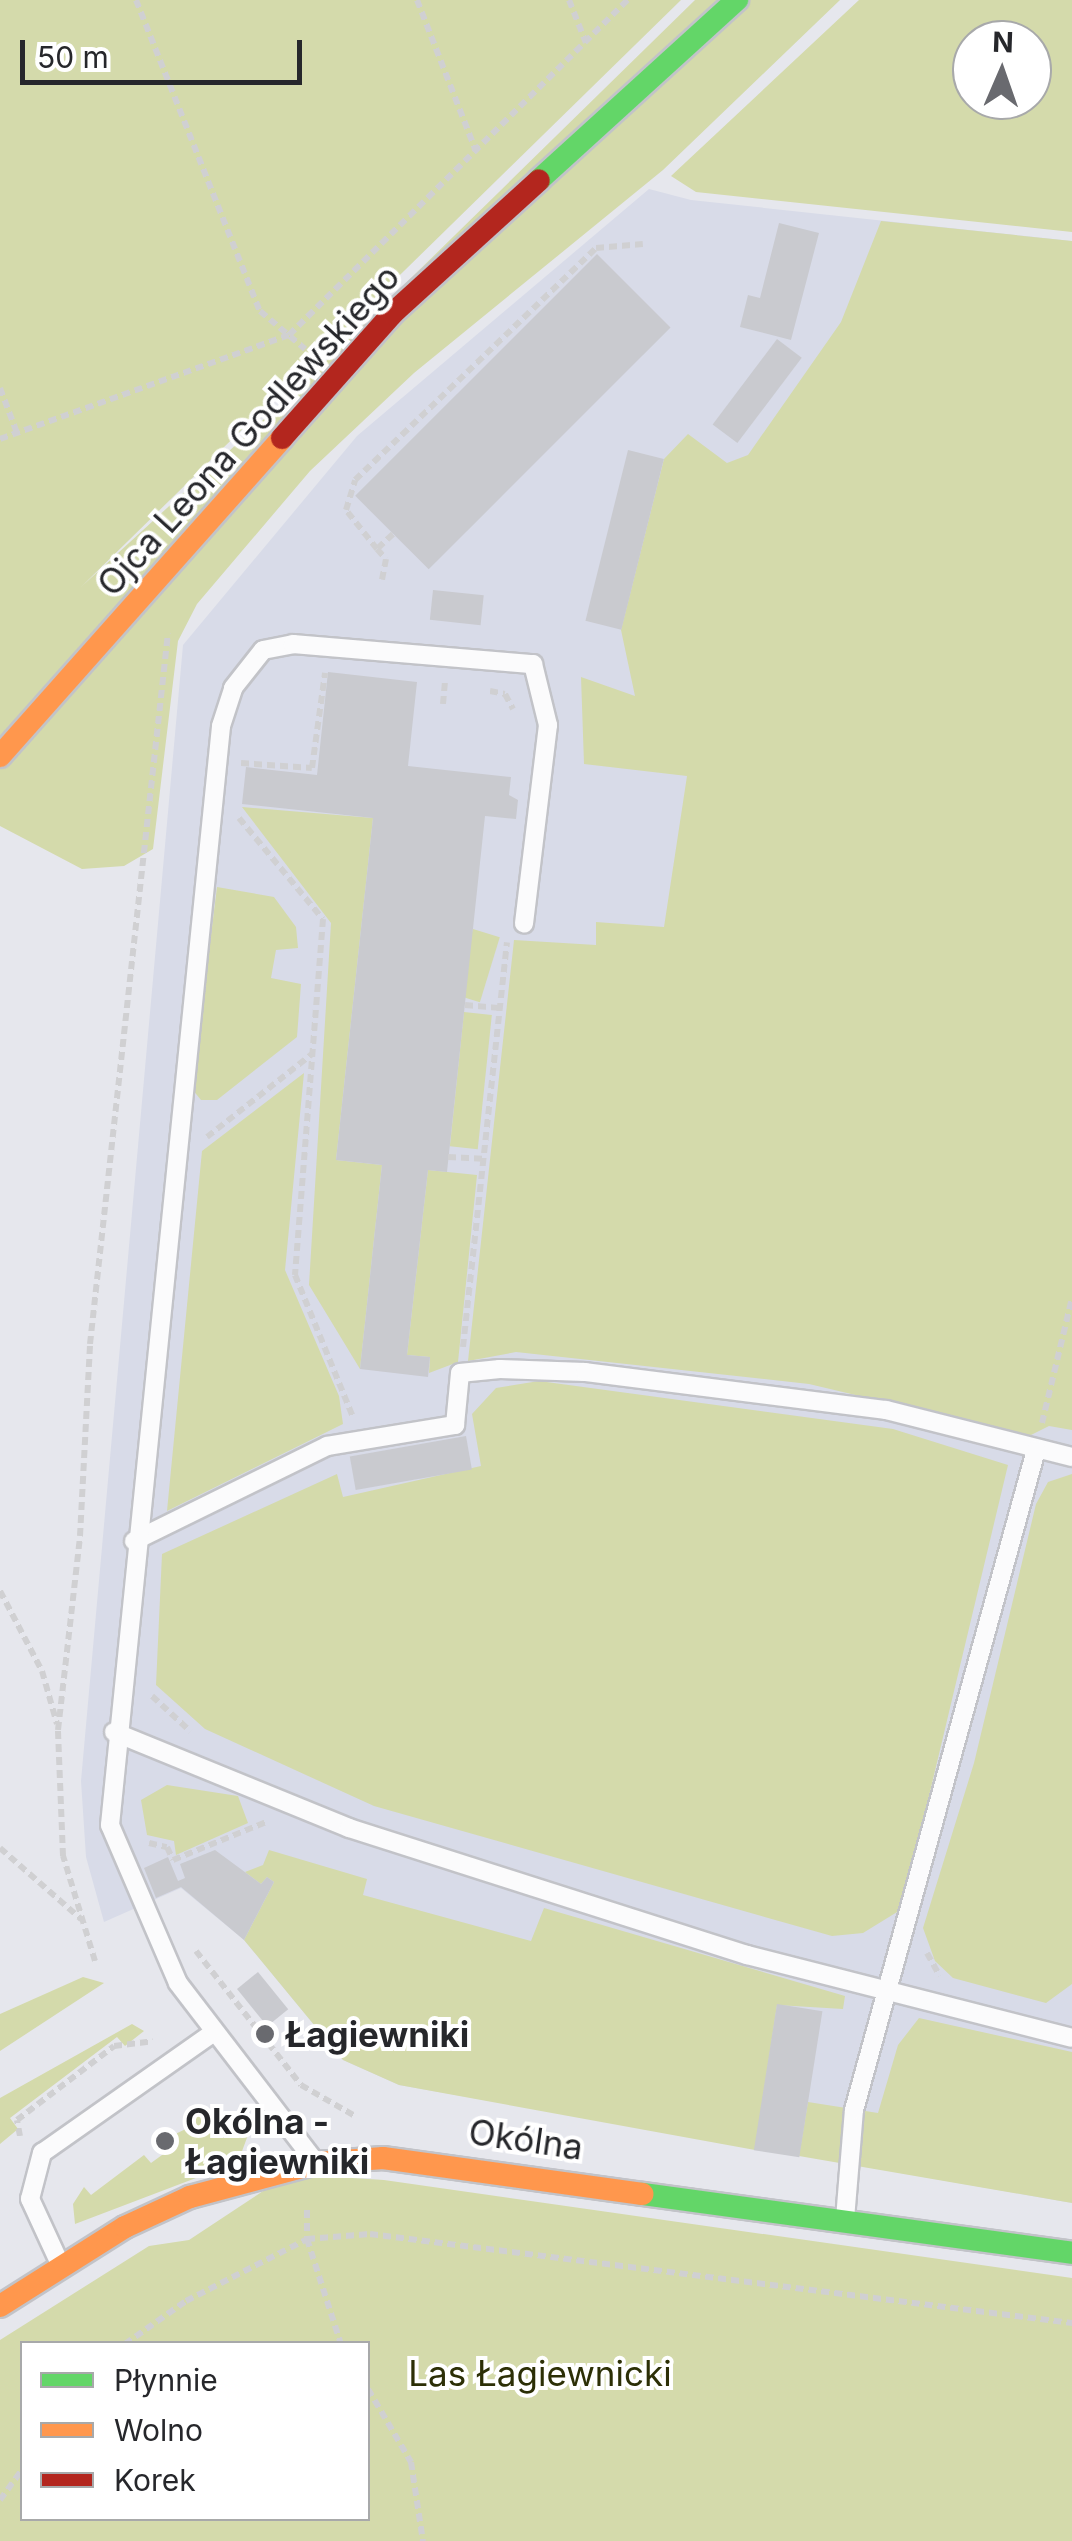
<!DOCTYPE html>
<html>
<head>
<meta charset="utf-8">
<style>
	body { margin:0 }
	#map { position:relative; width:1072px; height:2541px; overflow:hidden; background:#e6e7ed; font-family:Inter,sans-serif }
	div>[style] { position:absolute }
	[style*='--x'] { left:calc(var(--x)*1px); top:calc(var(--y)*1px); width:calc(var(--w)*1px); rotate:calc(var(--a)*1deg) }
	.built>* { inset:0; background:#d8dbe8 }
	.green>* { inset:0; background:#d4daab; transform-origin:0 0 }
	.building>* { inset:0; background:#c9cacf; transform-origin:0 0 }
	.path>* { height:6px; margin-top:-3px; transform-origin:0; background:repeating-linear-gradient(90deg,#d0d0d2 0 8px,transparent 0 13px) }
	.roads { filter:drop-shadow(2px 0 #c2c3c8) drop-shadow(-2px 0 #c2c3c8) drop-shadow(0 2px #c2c3c8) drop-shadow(0 -2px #c2c3c8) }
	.lane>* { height:18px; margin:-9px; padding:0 9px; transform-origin:9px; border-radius:9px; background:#fbfbfc }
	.fast>* { height:22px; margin:-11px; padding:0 11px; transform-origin:11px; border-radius:11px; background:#63d668 }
	.slow>* { height:22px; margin:-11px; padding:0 11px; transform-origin:11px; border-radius:11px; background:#ff974d }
	.jam>* { height:22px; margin:-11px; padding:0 11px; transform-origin:11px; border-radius:11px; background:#b3261e }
	.dots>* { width:28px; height:28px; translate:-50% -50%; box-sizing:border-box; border:5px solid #fff; border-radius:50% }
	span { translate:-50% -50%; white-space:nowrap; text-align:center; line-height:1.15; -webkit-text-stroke:8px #fff; paint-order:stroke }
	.street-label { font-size:35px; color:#26272b }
	.poi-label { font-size:35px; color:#26272b; font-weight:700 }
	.left { translate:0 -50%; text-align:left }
	.park-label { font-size:35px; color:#2c2f06 }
	.legend { position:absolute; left:20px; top:2341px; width:350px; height:180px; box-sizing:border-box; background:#fff; border:2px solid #a8a9aa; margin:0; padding:12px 18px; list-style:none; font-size:30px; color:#26272b }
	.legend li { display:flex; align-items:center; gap:20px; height:50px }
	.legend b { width:50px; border:2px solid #a8a9aa }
	.north { position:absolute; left:952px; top:20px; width:100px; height:100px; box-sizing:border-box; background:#fff; border:2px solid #a8a9aa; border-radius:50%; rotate:2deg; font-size:28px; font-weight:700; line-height:40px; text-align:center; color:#26272b }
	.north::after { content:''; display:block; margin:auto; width:35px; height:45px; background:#696a6f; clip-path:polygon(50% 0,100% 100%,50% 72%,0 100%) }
	.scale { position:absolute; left:20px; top:40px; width:282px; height:45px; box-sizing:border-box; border:5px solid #26272b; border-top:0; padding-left:12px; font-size:30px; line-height:35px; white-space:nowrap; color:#26272b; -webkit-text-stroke:8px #fff; paint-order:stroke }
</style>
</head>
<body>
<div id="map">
	<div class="built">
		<i style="clip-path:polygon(649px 189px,691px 200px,1072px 241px,1072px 2203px,399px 2085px,343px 2060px,244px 1940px,181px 1888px,104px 1922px,86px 1857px,81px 1781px,183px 645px,357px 436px)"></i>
	</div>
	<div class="green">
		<i style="clip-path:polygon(0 0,681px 0,81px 587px,313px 374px,695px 0,840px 0,663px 170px,414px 373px,310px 471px,197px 604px,178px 641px,153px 849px,124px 866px,82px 869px,0 826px)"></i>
		<i style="clip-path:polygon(evenodd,859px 0,1072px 0,1072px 232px,696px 192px,671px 176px,859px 0,972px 40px,1032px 40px,1032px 100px,972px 100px,972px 40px)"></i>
		<i style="clip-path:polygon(881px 221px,1072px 241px,1072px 1430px,1049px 1426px,1029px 1436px,809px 1384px,516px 1352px,468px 1361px,514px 940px,596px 945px,596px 922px,664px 927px,687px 776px,584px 764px,581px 677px,635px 696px,621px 630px,664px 459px,688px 434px,727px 463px,748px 455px,841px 322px)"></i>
		<i style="clip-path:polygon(242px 807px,373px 818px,336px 1160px,382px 1165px,360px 1369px,309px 1285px,331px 923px)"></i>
		<i style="clip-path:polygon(217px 887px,274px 897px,296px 927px,298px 948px,276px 950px,271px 978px,301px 984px,297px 1037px,217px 1100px,201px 1100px,192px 1089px)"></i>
		<i style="left:473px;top:929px;width:28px;height:68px;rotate:17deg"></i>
		<i style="left:464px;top:1012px;width:28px;height:135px;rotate:6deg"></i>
		<i style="clip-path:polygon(304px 1073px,285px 1270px,339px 1396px,343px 1424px,167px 1511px,202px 1151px)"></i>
		<i style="clip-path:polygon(428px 1170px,477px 1175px,458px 1362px,429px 1373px,430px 1357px,407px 1355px)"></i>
		<i style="clip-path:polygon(539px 1381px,893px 1429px,1008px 1465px,902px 1909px,863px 1933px,832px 1936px,374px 1806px,205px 1729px,156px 1685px,162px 1554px,337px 1474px,343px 1497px,481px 1466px,472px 1414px,496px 1388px)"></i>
		<i style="clip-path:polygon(1072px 1474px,1072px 1984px,1046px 2003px,953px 1978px,935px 1961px,923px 1928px,974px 1763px,1036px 1504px,1048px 1482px)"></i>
		<i style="clip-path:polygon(167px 1785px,238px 1796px,248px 1823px,176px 1855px,174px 1841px,147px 1835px,141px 1800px)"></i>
		<i style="clip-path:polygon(269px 1850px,367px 1879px,363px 1895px,531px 1941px,544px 1908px,845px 1996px,843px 2009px,777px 2005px,755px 2150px,399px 2085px,343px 2060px,244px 1940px,274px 1882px,267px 1877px,261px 1884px,245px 1872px,263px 1865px)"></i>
		<i style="clip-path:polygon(83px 1977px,104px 1983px,0 2051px,0 2014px)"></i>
		<i style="clip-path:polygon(919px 2018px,1072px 2052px,1072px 2203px,799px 2156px,808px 2102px,878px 2113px,898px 2045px)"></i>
		<i style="clip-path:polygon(132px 2024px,144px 2031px,125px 2046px,117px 2037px,10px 2118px,18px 2129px,0 2144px,0 2098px)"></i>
		<i style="clip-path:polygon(207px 2111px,248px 2135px,238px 2162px,75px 2224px,73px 2204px,84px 2187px,91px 2195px,144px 2155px,151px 2163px,173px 2147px,167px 2138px,194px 2125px,190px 2115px)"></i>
		<i style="clip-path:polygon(evenodd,289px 2174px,384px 2180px,1072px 2278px,1072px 2541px,0 2541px,0 2340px,149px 2246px,189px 2240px,289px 2174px,22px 2344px,368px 2344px,368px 2518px,22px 2518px,22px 2344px)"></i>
	</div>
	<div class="building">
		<i style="clip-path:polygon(779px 223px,819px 233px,791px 340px,740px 327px,748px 295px,760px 298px)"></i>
		<i style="left:597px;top:254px;width:104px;height:342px;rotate:45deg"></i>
		<i style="left:777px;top:339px;width:31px;height:107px;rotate:37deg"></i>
		<i style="left:628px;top:450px;width:37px;height:176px;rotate:14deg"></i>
		<i style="left:433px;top:590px;width:51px;height:30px;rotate:6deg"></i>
		<i style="clip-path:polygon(328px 672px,417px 682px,408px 766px,511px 777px,509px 795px,518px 800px,516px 819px,485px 816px,447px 1172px,428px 1170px,407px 1355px,430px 1357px,428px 1377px,360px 1369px,382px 1165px,336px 1160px,373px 818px,242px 804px,246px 767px,317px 775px)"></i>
		<i style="left:466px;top:1436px;width:34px;height:118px;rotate:80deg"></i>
		<i style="clip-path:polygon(215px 1850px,261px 1884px,267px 1877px,274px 1882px,244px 1940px,181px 1887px,156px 1898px,144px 1868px,168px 1857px,178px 1881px,185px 1878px,180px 1864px)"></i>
		<i style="left:258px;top:1972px;width:48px;height:27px;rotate:51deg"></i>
		<i style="left:777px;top:2004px;width:46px;height:148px;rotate:9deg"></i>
	</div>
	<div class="path">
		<i style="--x:136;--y:0;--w:335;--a:68.3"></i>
		<i style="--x:260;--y:311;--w:59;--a:40.2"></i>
		<i style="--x:417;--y:0;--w:162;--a:68.7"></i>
		<i style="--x:569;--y:0;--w:46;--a:68.4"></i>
		<i style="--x:0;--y:388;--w:48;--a:69.3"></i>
		<i style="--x:0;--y:439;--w:307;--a:-19.8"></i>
		<i style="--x:289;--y:335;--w:477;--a:-44.7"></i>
		<i style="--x:393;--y:534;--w:22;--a:137"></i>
		<i style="--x:377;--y:549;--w:50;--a:-128.5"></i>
		<i style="--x:346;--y:510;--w:31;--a:-73"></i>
		<i style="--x:355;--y:480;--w:335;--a:-43.9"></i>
		<i style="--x:596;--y:248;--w:47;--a:-4.9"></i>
		<i style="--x:377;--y:549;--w:13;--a:48"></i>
		<i style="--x:386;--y:559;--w:21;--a:101"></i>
		<i style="--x:490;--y:691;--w:15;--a:11"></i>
		<i style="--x:505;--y:694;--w:17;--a:62"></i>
		<i style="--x:443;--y:704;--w:24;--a:-85"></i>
		<i style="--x:241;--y:763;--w:71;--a:4"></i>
		<i style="--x:312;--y:768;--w:96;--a:-82.2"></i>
		<i style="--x:239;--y:818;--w:131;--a:50.3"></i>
		<i style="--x:323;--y:919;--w:357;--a:94.5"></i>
		<i style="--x:295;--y:1275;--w:153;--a:67.8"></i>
		<i style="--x:465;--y:1005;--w:33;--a:5"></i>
		<i style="--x:207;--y:1137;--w:134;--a:-38.3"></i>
		<i style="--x:448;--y:1157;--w:35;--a:3"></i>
		<i style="--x:463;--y:1347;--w:407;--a:-83.8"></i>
		<i style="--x:1042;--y:1423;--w:129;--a:-76.5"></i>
		<i style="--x:0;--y:1591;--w:90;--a:62.3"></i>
		<i style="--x:42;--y:1671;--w:55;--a:74.2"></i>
		<i style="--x:152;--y:1696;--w:52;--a:42.6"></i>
		<i style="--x:149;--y:1843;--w:18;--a:13"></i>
		<i style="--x:167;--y:1847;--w:14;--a:65"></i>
		<i style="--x:173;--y:1860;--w:100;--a:-22.2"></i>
		<i style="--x:0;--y:1848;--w:108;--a:41.2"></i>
		<i style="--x:196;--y:1951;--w:170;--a:51.9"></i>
		<i style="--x:301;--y:2085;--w:62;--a:29.9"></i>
		<i style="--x:927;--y:1953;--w:26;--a:61"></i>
		<i style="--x:95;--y:1961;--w:110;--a:-106.9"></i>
		<i style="--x:63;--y:1856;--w:126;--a:-92.3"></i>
		<i style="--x:58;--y:1730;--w:195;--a:-83.5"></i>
		<i style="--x:80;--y:1536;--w:192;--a:-87"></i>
		<i style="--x:90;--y:1344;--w:715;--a:-83.74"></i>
		<i style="--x:20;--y:2136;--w:16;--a:-101"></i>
		<i style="--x:17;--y:2120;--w:122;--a:-37.3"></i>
		<i style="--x:114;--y:2046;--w:39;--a:-7"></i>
		<i style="--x:307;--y:2210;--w:29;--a:90"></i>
		<i style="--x:307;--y:2239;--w:110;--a:72.1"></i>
		<i style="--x:125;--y:2344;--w:75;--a:-35.2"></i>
		<i style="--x:186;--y:2301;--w:136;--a:-27.1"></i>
		<i style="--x:307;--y:2239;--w:63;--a:-4.5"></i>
		<i style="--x:370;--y:2234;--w:708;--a:7.23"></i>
		<i style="--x:368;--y:2389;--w:85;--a:59.5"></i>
		<i style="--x:411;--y:2462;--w:80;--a:81.4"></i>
		<i style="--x:0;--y:2500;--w:37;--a:-54"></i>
	</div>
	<div class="roads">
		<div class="lane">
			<i style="--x:134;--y:1541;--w:215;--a:-26.2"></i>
			<i style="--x:327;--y:1446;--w:130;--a:-9.3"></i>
			<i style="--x:455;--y:1425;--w:52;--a:-84.5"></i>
			<i style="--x:460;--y:1373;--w:40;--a:-5.7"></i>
			<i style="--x:500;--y:1369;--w:85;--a:2"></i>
			<i style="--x:585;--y:1372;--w:303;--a:7.2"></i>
			<i style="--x:886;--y:1410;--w:192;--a:14.2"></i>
			<i style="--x:114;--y:1732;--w:254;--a:22.2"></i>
			<i style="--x:349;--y:1828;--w:418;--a:17.7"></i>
			<i style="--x:747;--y:1955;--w:335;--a:14.3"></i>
			<i style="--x:313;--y:2159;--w:222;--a:-127.5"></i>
			<i style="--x:178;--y:1983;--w:172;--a:-113.3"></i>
			<i style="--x:110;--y:1825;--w:1105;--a:-84.23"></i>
			<i style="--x:221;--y:726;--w:40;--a:-72"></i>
			<i style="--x:233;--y:688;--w:48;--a:-51.7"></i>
			<i style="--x:263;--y:650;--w:31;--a:-11"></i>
			<i style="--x:293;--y:644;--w:241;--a:4.8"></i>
			<i style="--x:533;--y:664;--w:63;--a:76.2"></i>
			<i style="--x:548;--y:725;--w:200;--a:96.9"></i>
			<i style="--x:845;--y:2219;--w:109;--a:-85.3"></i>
			<i style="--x:854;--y:2110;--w:685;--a:-74.58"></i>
			<i style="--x:61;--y:2266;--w:74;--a:-114.8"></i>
			<i style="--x:30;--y:2199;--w:48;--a:-75.4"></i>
			<i style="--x:42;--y:2153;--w:210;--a:-35.1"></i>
		</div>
		<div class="fast">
			<i style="--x:539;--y:180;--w:268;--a:-42.3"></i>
			<i style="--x:643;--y:2194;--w:433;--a:7.8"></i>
		</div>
		<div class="slow">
			<i style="--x:0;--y:756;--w:425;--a:-48.4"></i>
			<i style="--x:0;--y:2306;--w:148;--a:-32.3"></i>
			<i style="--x:125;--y:2227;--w:72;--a:-24.8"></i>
			<i style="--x:190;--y:2197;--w:131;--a:-15"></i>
			<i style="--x:317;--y:2163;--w:66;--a:-4.3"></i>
			<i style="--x:383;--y:2158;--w:262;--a:7.9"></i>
		</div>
		<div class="jam">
			<i style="--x:282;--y:438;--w:167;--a:-48.4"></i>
			<i style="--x:393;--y:313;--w:197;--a:-42.3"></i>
		</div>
	</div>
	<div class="dots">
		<i style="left:265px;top:2034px;background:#696a6f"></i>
		<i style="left:165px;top:2141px;background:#696a6f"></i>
	</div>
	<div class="street-label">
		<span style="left:248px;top:430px;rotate:-48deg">Ojca Leona Godlewskiego</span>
		<span style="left:526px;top:2139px;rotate:8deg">Okólna</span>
	</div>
	<div class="poi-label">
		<span class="left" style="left:285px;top:2034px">Łagiewniki</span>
		<span class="left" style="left:185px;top:2141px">Okólna -<br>Łagiewniki</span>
	</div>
	<div class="park-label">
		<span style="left:540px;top:2373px">Las Łagiewnicki</span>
	</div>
	<ul class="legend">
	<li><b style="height:12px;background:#63d668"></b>Płynnie</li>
	<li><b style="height:12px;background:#ff974d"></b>Wolno</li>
	<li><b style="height:12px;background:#b3261e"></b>Korek</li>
	</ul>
	<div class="north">N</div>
	<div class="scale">50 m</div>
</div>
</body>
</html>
